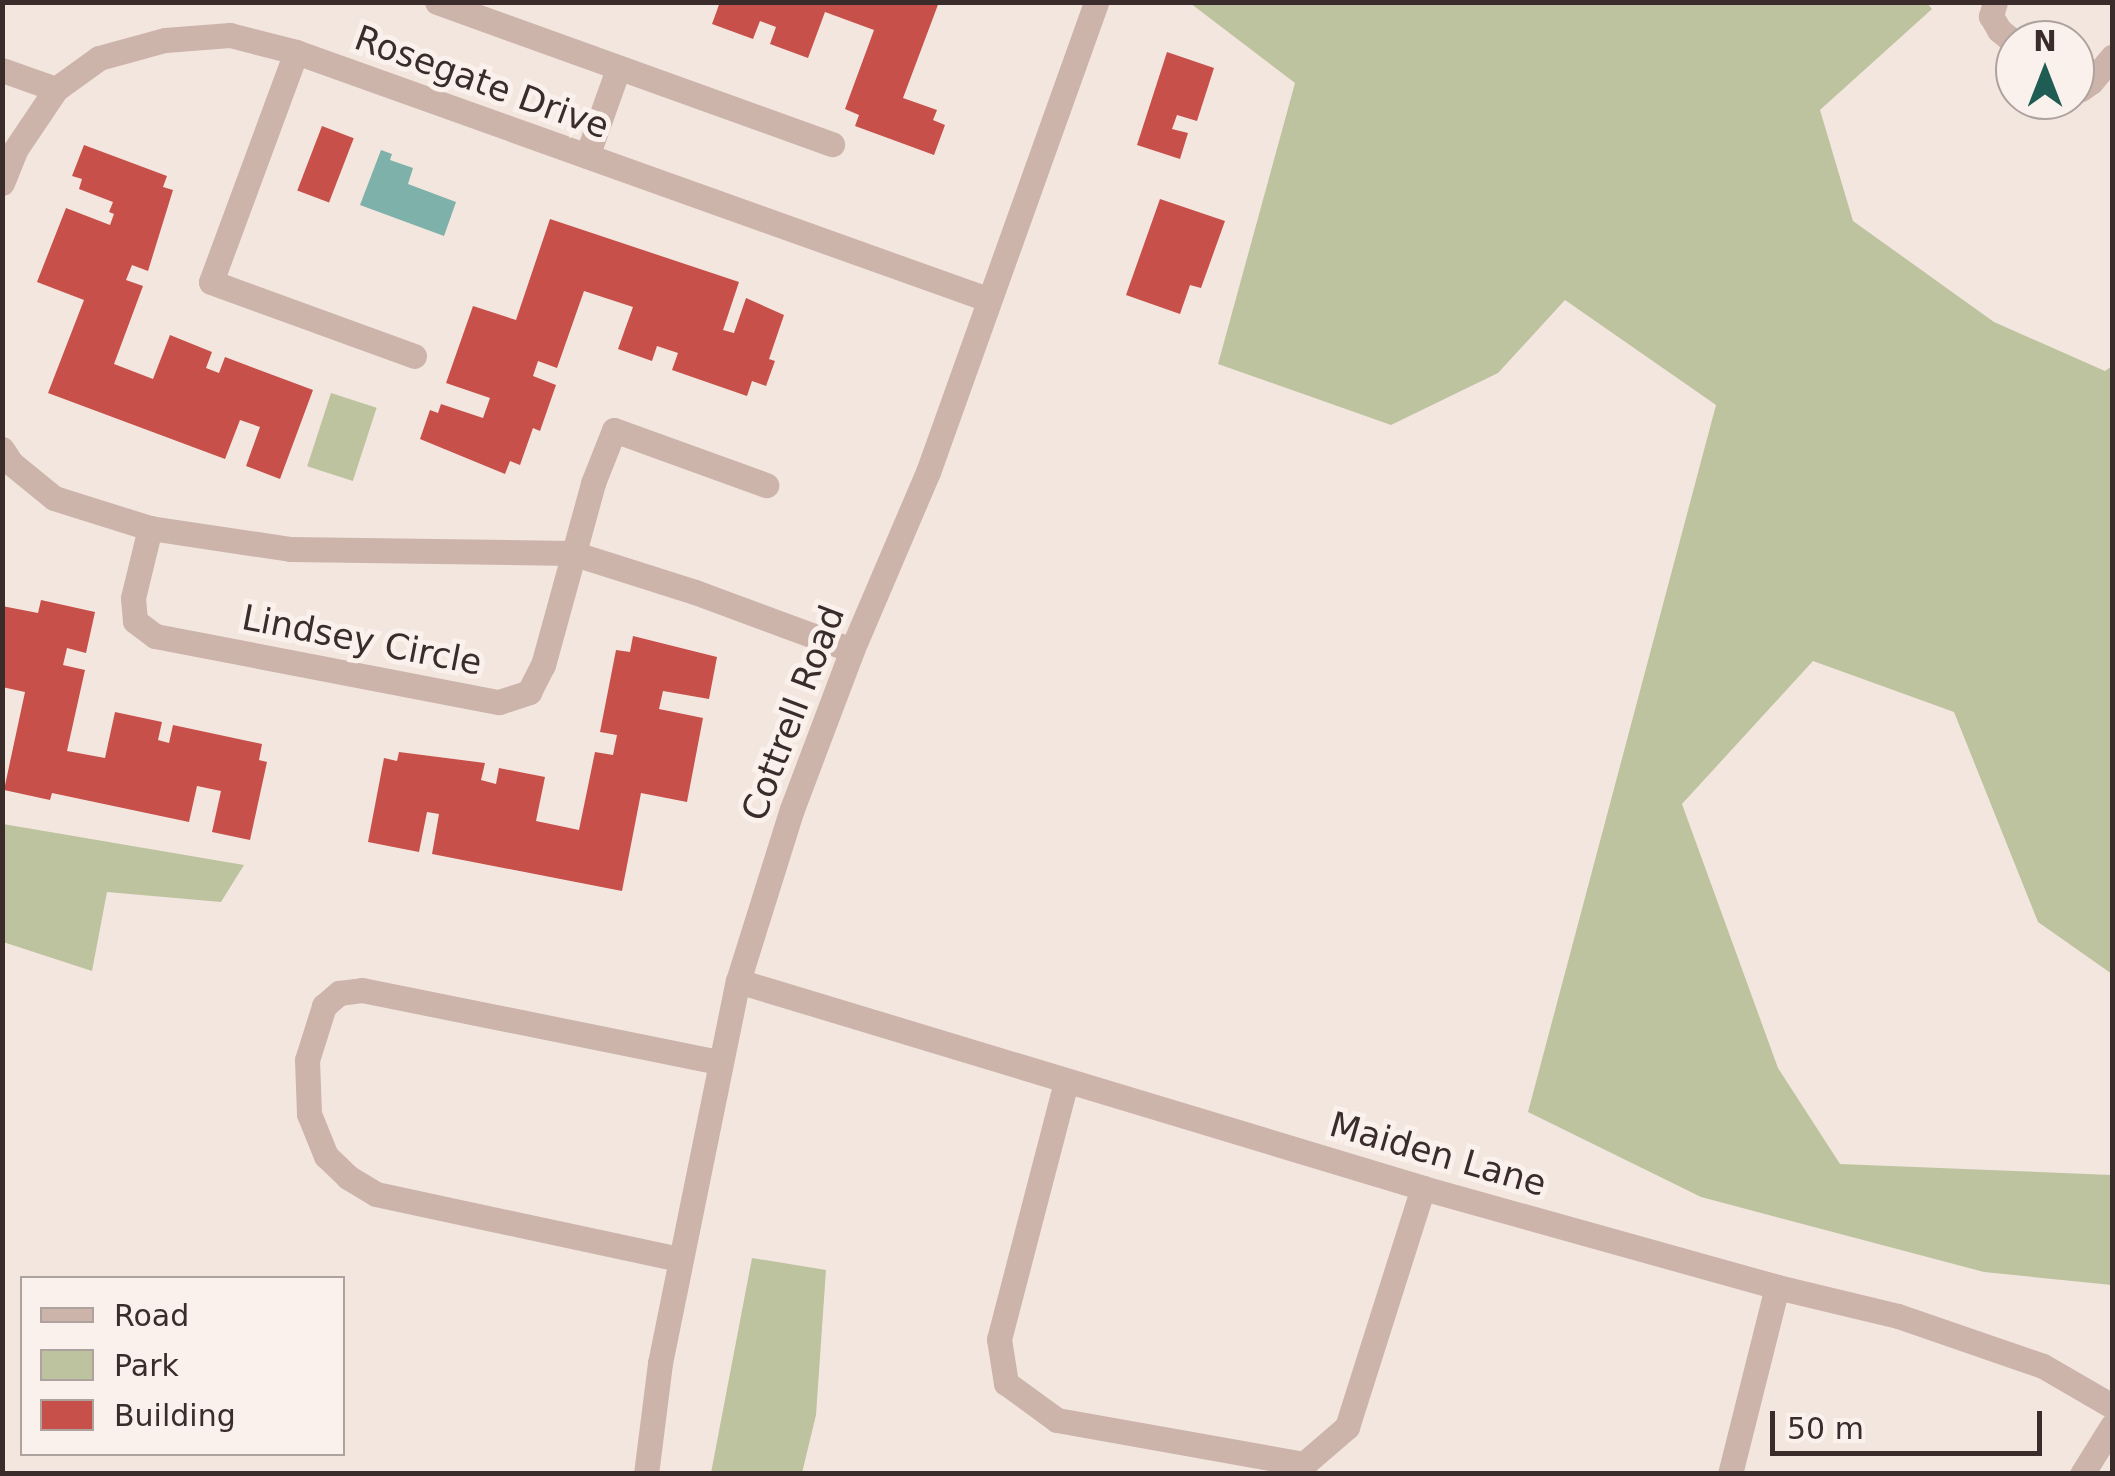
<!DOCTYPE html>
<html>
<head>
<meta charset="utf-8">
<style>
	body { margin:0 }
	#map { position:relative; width:2115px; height:1476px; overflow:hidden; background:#f3e6df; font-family:"DejaVu Sans",sans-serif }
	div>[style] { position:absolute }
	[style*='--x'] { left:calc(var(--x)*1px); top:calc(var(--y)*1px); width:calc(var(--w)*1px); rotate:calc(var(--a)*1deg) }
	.green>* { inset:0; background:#bec39f; transform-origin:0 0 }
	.water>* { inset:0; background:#7eb1a9 }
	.building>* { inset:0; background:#c7504a; transform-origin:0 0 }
	.minor>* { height:25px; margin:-12.5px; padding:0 12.5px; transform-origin:12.5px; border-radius:12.5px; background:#ccb4ab }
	span { translate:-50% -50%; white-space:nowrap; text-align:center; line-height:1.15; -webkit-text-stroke:10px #fbf1ec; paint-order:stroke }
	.street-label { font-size:35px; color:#3a2c2a }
	.frame { position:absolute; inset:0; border:5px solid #3a2c2a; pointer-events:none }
	.legend { position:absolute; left:20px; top:1276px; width:325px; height:180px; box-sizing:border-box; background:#fbf1ec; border:2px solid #aea29e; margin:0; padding:12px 18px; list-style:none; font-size:30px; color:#3a2c2a }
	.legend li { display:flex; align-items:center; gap:20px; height:50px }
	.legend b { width:50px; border:2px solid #aea29e }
	.north { position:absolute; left:1995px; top:20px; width:100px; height:100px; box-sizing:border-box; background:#fbf1ec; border:2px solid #aea29e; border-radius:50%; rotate:0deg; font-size:28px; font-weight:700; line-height:40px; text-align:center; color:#3a2c2a }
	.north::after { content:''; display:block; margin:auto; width:35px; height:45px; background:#1f5c54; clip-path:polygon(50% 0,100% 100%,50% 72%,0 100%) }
	.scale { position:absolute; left:1770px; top:1411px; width:272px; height:45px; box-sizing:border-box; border:5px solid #3a2c2a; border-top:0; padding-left:12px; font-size:30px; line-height:35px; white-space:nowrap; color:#3a2c2a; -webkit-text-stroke:8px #fbf1ec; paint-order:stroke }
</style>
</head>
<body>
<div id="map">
	<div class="green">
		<i style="clip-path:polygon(1926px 2px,1932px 9px,1820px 110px,1853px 221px,1994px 322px,2105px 371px,2112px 366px,2112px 974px,2038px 922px,1954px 712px,1813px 661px,1682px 804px,1778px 1068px,1840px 1164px,2112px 1175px,2112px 1285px,1984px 1272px,1701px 1197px,1528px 1112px,1716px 405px,1565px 300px,1498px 373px,1391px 425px,1218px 364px,1295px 83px,1190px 3px)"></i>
		<i style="left:331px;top:393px;width:48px;height:77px;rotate:18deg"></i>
		<i style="clip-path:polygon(3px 824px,244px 865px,221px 902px,107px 892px,92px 971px,3px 942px)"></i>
		<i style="clip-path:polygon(752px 1258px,826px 1270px,816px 1415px,802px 1473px,711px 1473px)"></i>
	</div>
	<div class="water">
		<i style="clip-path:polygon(381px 150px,392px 154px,390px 160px,413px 168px,408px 184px,456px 202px,444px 236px,360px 205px)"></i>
	</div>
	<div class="building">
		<i style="clip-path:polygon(720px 2px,939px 2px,903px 98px,937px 110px,933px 120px,945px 125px,934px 155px,855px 126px,859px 115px,845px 109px,874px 30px,825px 12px,808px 58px,770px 44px,776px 27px,760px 21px,753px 39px,712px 24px)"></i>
		<i style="clip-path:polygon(1167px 52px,1214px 68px,1197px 121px,1177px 115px,1172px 129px,1188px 133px,1180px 159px,1137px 145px)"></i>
		<i style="left:322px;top:126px;width:34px;height:69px;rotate:21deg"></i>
		<i style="clip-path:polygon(84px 145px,167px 176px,163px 187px,173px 190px,148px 271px,132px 265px,126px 280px,143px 286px,114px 364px,153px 379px,170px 335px,212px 352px,206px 368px,219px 373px,225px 357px,313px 390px,280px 479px,246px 466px,260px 427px,240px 420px,225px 459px,48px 393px,84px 300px,37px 282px,66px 208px,110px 225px,114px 214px,109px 212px,113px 202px,79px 189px,82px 179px,72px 176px)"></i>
		<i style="clip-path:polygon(1160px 199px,1225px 221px,1201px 288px,1190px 285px,1180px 314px,1126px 295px)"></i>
		<i style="clip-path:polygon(550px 219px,739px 282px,723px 330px,734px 333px,746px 298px,784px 315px,769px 359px,775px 361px,766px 386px,752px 381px,747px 396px,672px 370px,678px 353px,657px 346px,652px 361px,618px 349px,633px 307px,584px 291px,557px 368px,538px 361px,533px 376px,556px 385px,540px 431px,533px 428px,520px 465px,510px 461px,505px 474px,420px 439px,430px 410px,438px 413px,441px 404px,483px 418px,490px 398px,446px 383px,473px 306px,516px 320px)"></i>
		<i style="clip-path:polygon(41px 600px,95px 612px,86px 653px,67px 648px,63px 665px,85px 670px,67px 751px,105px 758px,115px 712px,162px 722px,158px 740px,169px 743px,173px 725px,262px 744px,259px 760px,267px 762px,250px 840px,212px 832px,221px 791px,197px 786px,189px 822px,52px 793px,50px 800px,4px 790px,25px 692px,2px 687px,2px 606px,38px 613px)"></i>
		<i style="clip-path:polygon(633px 636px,717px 657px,709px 699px,663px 691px,659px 709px,703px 718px,687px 802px,641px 793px,622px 891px,432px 854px,439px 814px,427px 812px,419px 852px,368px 842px,384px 758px,397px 761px,399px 752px,485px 763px,481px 780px,496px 784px,499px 768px,545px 777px,536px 821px,579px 830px,595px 752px,613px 755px,617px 735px,600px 732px,616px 650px,630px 652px)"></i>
	</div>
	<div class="minor">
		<i style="--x:437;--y:2;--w:420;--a:19.8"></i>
		<i style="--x:1995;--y:2;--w:15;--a:106"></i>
		<i style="--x:1991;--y:16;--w:16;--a:60"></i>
		<i style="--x:1999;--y:30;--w:21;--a:39"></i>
		<i style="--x:296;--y:52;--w:245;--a:110.3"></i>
		<i style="--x:211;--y:282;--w:216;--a:20"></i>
		<i style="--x:2;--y:70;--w:57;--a:19.4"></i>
		<i style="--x:2075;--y:87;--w:6;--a:18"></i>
		<i style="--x:2081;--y:89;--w:12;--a:-35"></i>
		<i style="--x:2091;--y:82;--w:33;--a:-50"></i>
		<i style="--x:587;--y:156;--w:92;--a:-70.4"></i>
		<i style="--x:2;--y:183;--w:35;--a:-68"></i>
		<i style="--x:15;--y:150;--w:73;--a:-56.1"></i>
		<i style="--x:56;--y:89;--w:53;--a:-35.8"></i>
		<i style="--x:99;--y:58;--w:68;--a:-15.3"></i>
		<i style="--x:165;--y:40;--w:65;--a:-4.4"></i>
		<i style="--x:230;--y:35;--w:68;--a:14.4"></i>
		<i style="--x:296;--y:52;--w:734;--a:19.67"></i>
		<i style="--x:2;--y:449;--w:17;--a:57"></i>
		<i style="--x:11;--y:463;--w:55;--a:39.1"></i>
		<i style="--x:54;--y:498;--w:101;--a:17.4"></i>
		<i style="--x:150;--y:528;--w:142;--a:8.5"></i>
		<i style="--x:290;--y:549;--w:282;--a:0.8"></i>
		<i style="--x:572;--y:553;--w:129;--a:17.6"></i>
		<i style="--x:695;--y:592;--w:167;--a:20.3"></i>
		<i style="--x:150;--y:528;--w:72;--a:103.7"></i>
		<i style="--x:133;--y:598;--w:23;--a:85"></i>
		<i style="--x:135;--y:621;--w:25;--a:37"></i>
		<i style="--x:155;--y:636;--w:350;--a:10.9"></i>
		<i style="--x:499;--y:702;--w:32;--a:-18"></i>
		<i style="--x:529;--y:692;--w:30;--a:-63"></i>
		<i style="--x:543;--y:665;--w:189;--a:-74.6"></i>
		<i style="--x:593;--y:483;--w:57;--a:-68.4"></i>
		<i style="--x:614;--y:430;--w:162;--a:19.9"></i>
		<i style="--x:738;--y:981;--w:716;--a:16.81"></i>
		<i style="--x:1423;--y:1188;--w:368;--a:15.6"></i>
		<i style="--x:1777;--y:1287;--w:124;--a:13.5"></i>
		<i style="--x:1898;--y:1316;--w:153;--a:19"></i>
		<i style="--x:2043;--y:1366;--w:80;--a:30.1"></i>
		<i style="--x:1066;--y:1082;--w:266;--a:104.6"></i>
		<i style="--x:999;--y:1339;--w:45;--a:81"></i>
		<i style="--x:1006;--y:1383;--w:63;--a:36"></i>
		<i style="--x:1057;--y:1420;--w:251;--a:10.1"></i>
		<i style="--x:1304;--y:1464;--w:57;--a:-40.7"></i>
		<i style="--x:1347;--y:1427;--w:251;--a:-72.4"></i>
		<i style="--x:679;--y:1259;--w:310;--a:-167.9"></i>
		<i style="--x:376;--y:1194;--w:33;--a:-149"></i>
		<i style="--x:348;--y:1177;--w:30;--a:-136"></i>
		<i style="--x:326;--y:1156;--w:45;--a:-112"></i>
		<i style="--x:309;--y:1114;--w:54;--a:-92.1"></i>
		<i style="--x:307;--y:1060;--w:57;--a:-72.5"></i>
		<i style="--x:324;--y:1006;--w:20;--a:-41"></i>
		<i style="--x:339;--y:993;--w:23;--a:-7"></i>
		<i style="--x:362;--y:990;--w:365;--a:11.4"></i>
		<i style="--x:646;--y:1474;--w:112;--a:-82.8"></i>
		<i style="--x:660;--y:1363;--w:390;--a:-78.5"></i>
		<i style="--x:738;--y:981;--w:180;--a:-72.6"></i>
		<i style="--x:792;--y:809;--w:170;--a:-69.3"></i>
		<i style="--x:852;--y:650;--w:194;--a:-66.9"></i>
		<i style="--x:928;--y:472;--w:499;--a:-70.3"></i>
		<i style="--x:1730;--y:1474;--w:193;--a:-75.9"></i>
		<i style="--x:2082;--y:1474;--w:57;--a:-58"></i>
	</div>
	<div class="street-label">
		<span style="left:482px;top:82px;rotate:20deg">Rosegate Drive</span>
		<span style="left:362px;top:640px;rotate:11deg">Lindsey Circle</span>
		<span style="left:793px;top:713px;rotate:-69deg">Cottrell Road</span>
		<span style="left:1438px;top:1154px;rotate:16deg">Maiden Lane</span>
	</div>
	<div class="frame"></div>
	<ul class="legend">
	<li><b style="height:12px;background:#ccb4ab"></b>Road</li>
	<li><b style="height:28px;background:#bec39f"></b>Park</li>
	<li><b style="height:28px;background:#c7504a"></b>Building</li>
	</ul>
	<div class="north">N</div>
	<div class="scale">50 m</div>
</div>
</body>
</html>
